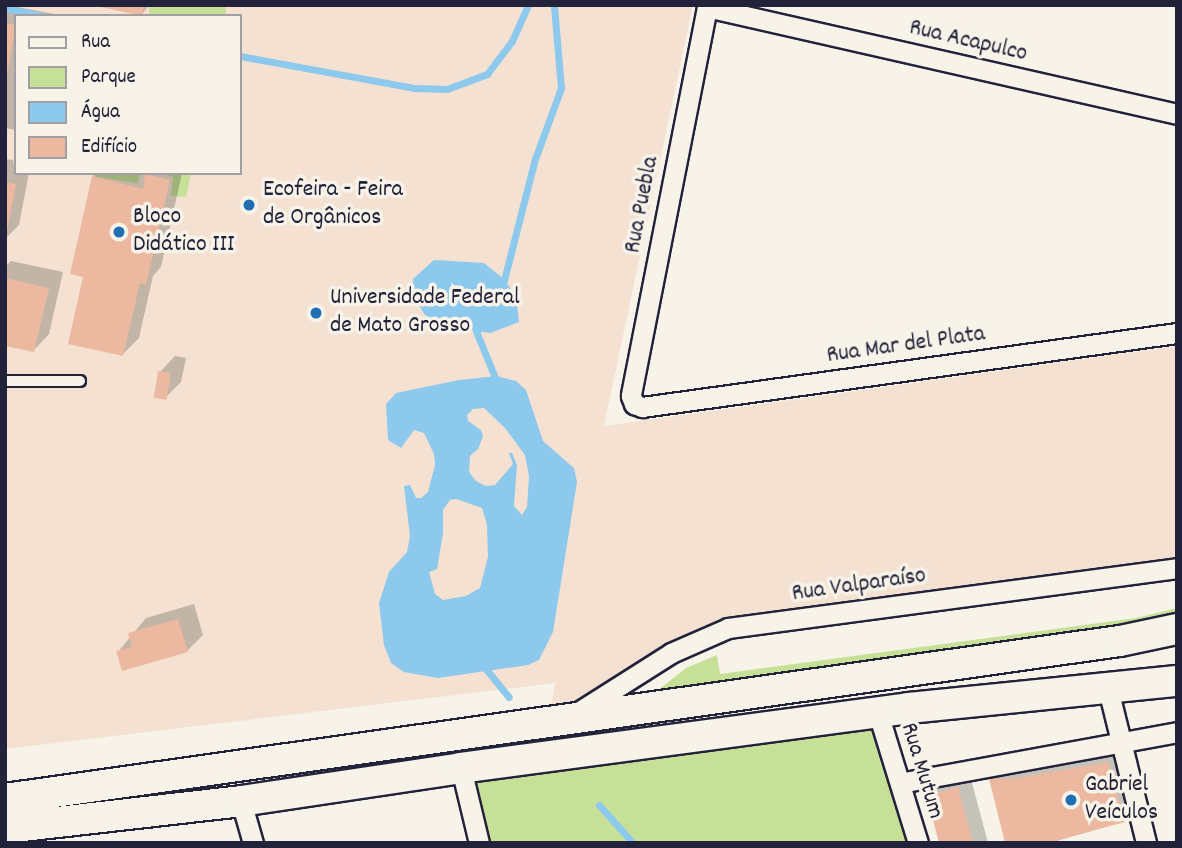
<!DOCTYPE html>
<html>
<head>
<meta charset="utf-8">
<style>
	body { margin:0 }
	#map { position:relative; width:1182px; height:848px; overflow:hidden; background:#f7f3e8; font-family:Dekko,sans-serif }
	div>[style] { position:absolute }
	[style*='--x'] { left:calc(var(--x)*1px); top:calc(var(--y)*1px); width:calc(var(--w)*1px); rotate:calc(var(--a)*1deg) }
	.built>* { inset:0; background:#f4e1d2 }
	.green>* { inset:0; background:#c6e097; transform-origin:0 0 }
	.water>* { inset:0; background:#8cc9ed }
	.shadow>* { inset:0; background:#0003 }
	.stream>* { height:7px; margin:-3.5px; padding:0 3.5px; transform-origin:3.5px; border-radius:3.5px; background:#8cc9ed }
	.building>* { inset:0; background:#ecb89f; transform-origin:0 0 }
	.roads { filter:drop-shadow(2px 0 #22223b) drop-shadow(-2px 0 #22223b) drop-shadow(0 2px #22223b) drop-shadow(0 -2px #22223b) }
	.lane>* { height:10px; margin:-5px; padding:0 5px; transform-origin:5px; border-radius:5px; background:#f7f3e8 }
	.street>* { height:19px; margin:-9.5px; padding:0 9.5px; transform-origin:9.5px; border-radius:9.5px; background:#f7f3e8 }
	.primary>* { height:30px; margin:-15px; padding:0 15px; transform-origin:15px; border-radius:15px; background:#f7f3e8 }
	.dots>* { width:19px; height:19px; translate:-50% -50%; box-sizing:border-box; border:4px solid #f7f3e8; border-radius:50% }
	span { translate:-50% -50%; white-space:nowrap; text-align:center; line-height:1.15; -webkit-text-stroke:7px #f7f3e8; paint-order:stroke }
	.street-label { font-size:24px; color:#22223b }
	.poi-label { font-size:24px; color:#22223b }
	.left { translate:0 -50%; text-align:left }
	.frame { position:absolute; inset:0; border:7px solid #22223b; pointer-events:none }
	.legend { position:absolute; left:14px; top:14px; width:228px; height:161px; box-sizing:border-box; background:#f7f3e8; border:2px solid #a29fa3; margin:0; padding:9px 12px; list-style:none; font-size:21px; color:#22223b }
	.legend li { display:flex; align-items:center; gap:14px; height:35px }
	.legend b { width:35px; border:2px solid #a29fa3 }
</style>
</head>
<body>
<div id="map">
	<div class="built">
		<i style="clip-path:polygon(evenodd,5px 5px,693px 5px,604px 426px,1177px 346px,1177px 558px,711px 623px,576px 700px,551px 707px,555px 683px,5px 749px,5px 5px,16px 16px,240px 16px,240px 173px,16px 173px,16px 16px)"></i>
	</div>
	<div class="green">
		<i style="left:149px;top:5px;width:77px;height:11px"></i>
		<i style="clip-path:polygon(92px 173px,140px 173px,138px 183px,92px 176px)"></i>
		<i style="clip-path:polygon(161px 173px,191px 173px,186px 197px,171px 196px,173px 177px)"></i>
		<i style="clip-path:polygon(1177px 608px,1177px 615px,1141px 625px,652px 695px,686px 668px,717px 655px,720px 674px,1136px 618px)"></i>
		<i style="clip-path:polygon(874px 729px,909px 843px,489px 843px,473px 778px)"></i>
	</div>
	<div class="water">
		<i style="clip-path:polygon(434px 260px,484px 263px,504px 279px,516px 297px,519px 322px,490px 333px,450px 327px,425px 315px,414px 297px,413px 279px)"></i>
		<i style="clip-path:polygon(evenodd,497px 376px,516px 381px,526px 390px,543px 441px,574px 468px,577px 482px,553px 632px,539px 660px,528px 665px,438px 678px,404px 672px,391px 663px,384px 645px,379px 603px,389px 572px,407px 552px,410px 536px,404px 486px,410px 485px,416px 498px,421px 498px,428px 492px,435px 465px,434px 454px,424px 433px,414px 430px,401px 448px,388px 440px,386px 404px,396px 393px,459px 380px,497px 376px,484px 408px,505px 428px,525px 455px,529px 476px,527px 507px,522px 515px,514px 506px,517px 465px,512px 453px,509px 453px,513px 464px,495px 485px,486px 486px,476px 481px,469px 472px,470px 456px,478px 449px,483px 436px,481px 430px,468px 421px,467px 415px,473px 409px,484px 408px,497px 376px,456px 499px,482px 508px,487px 525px,488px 557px,480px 588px,466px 596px,443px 600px,435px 594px,429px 572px,437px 569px,443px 533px,443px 510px,450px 500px,456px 499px)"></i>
	</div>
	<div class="shadow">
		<i style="clip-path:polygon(94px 5px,150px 5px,141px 15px)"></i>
		<i style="clip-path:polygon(12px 6px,65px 16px,16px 16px,16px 130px,5px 128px,5px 13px)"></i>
		<i style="clip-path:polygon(5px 159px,13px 160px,16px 173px,29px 173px,19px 225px,5px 239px)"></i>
		<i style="clip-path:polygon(97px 173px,182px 173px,161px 267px,153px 276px,139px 338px,123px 354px,85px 276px,93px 177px)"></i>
		<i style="clip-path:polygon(11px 261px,63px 272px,49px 334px,34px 350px,5px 344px,5px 267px)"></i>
		<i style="clip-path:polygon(175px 356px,186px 358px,181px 382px,165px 398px,160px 372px)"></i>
		<i style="clip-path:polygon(194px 604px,203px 635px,187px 651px,118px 652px,146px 618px)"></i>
		<i style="clip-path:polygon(1120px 751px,1136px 809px,1124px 821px,1050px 843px,1007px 843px,991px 780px,1003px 768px)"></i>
		<i style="clip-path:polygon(970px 775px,988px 843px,941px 843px,929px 798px,941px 786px)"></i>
	</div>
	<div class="stream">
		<i style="--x:5;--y:8;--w:40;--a:12"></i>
		<i style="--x:240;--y:56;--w:178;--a:10.4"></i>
		<i style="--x:415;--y:88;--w:32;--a:2"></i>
		<i style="--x:447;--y:89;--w:43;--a:-20.6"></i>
		<i style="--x:487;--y:74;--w:41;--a:-52.9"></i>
		<i style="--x:512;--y:41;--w:39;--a:-66"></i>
		<i style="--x:502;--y:288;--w:133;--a:-75.7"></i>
		<i style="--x:535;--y:159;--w:76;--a:-69.9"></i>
		<i style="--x:561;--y:88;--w:82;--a:-94.9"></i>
		<i style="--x:483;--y:325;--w:9;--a:139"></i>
		<i style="--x:476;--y:331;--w:58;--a:67.8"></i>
		<i style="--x:488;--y:661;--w:8;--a:104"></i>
		<i style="--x:486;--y:669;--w:36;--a:51"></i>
		<i style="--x:599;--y:805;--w:51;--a:48.2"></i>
	</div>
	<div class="building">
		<i style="clip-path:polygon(92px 5px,144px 5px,142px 16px)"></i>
		<i style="left:5px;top:23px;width:11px;height:107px;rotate:10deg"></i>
		<i style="clip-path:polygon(145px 174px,170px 180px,146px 285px,140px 283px,123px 356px,68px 344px,83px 277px,70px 274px,92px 176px,143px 189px)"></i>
		<i style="clip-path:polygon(5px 182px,16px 184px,7px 231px,5px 231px)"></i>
		<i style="clip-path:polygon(5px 278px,49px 288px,34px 352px,5px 346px)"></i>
		<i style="left:158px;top:371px;width:13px;height:27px;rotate:9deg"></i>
		<i style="clip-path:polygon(178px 619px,188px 652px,122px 671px,116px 651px,132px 647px,128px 633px)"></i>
		<i style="clip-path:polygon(1108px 762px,1125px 822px,1048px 843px,1005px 843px,989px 779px,1018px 778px)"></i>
		<i style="clip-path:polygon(958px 786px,973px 843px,939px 843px,927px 797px)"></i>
	</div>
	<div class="roads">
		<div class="lane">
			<i style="--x:5;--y:381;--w:75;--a:0"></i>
		</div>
		<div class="street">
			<i style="--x:1177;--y:114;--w:482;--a:-167.2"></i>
			<i style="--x:707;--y:7;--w:396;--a:101.1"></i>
			<i style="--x:631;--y:396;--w:9;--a:69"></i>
			<i style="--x:634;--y:404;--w:9;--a:21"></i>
			<i style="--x:642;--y:407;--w:540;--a:-7.88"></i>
			<i style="--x:1108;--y:689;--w:159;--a:76.1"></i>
			<i style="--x:878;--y:713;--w:136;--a:72.9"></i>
			<i style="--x:575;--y:714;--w:114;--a:-32.4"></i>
			<i style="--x:671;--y:653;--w:62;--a:-23.7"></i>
			<i style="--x:728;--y:628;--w:453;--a:-7.6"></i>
			<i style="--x:461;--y:768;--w:77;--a:76.5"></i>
			<i style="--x:900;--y:783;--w:282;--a:-10.4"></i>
			<i style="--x:241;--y:801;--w:44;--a:74.1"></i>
		</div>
		<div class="primary">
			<i style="--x:5;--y:799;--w:1126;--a:-8.07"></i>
			<i style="--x:1120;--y:641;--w:58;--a:-11.9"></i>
			<i style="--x:5;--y:828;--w:238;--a:-6.5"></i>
			<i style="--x:241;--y:801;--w:222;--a:-8.5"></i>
			<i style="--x:461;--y:768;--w:452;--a:-7.6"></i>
			<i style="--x:909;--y:708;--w:269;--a:-5.8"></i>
		</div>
	</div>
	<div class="dots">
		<i style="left:249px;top:205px;background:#1f6fb2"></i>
		<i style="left:119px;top:232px;background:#1f6fb2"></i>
		<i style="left:316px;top:313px;background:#1f6fb2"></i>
		<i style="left:1071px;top:800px;background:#1f6fb2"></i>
	</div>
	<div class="street-label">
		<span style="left:968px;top:42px;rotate:13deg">Rua Acapulco</span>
		<span style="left:643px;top:205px;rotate:-79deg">Rua Puebla</span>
		<span style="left:906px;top:346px;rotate:-8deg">Rua Mar del Plata</span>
		<span style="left:859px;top:586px;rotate:-8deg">Rua Valparaíso</span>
		<span style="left:921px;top:771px;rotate:73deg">Rua Mutum</span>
	</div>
	<div class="poi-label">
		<span class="left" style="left:263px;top:205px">Ecofeira - Feira<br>de Orgânicos</span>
		<span class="left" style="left:133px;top:232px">Bloco<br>Didático III</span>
		<span class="left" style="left:330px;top:313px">Universidade Federal<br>de Mato Grosso</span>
		<span class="left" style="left:1085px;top:800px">Gabriel<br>Veículos</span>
	</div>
	<div class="frame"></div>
	<ul class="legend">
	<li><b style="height:9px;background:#f7f3e8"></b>Rua</li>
	<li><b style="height:19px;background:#c6e097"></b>Parque</li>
	<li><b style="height:19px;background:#8cc9ed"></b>Água</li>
	<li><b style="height:19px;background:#ecb89f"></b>Edifício</li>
	</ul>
</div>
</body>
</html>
